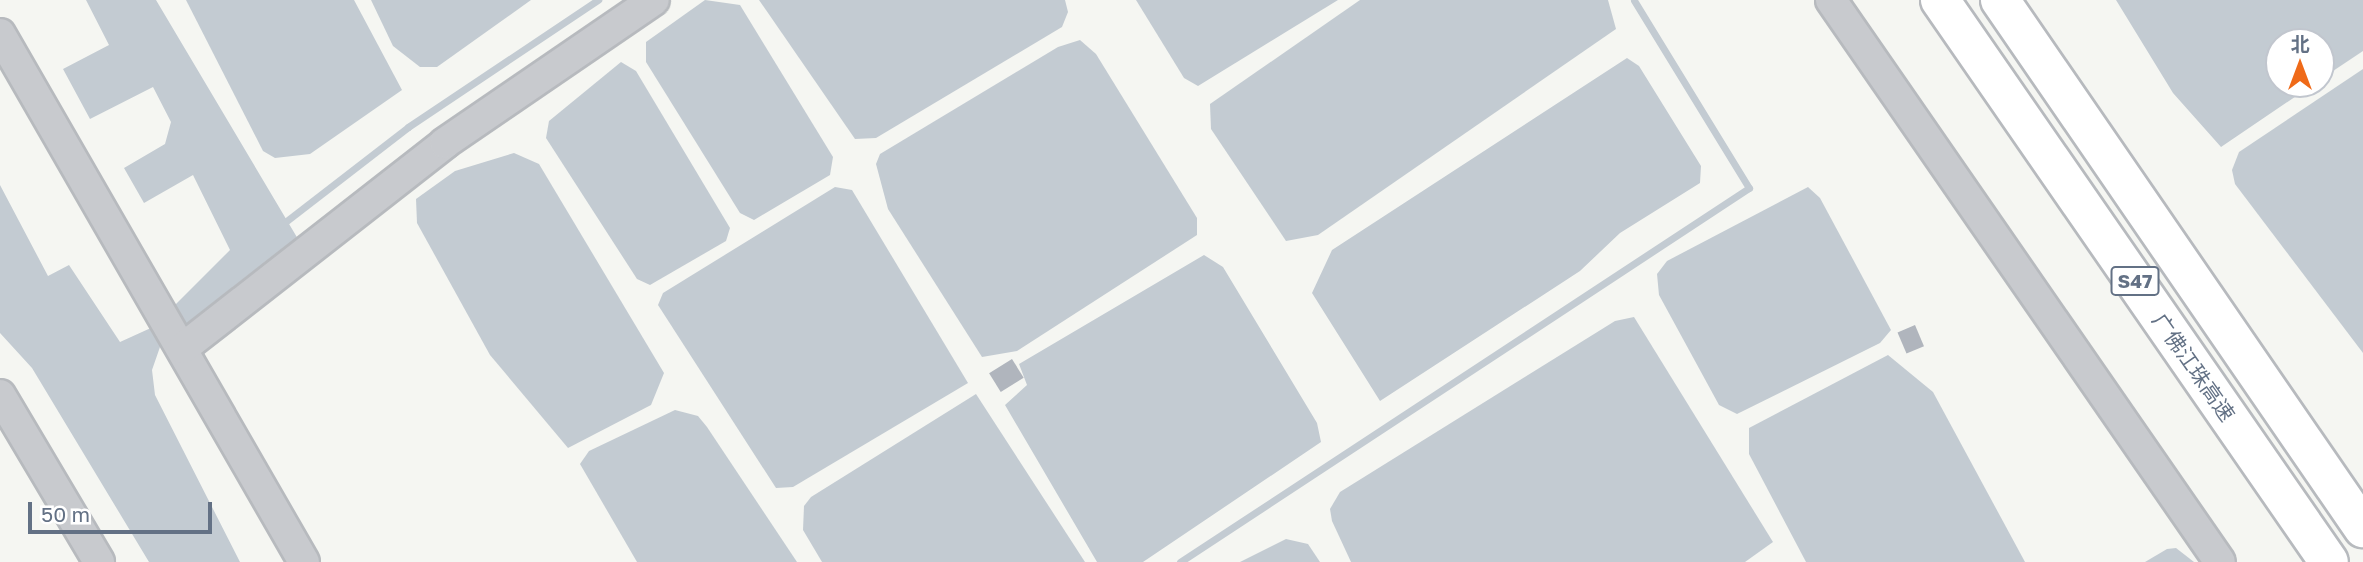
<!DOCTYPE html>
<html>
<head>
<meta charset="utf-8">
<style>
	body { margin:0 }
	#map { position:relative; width:2363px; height:562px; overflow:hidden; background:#f5f6f2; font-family:"Golos Text","Noto Sans SC",sans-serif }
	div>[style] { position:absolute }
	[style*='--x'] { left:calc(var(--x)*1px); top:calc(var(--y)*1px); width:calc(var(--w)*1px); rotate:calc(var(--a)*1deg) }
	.water>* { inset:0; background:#c3cbd2 }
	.stream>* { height:7px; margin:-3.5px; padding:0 3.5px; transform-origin:3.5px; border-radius:3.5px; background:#c3cbd2 }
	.building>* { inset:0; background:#b0b5bd; transform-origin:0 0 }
	.roads { filter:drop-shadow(2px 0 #b7babe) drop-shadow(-2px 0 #b7babe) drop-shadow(0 2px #b7babe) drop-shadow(0 -2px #b7babe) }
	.minor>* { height:30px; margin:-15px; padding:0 15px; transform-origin:15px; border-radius:15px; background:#c8cace }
	.highway>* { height:38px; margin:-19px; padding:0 19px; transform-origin:19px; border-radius:19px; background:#fff }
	span { translate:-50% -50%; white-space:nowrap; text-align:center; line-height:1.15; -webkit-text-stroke:7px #fff; paint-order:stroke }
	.shield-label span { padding:2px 5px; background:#fff; border:2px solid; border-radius:5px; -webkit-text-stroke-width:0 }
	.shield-label { font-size:19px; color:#637185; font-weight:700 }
	.street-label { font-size:21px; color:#637185 }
	.north { position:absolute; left:2265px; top:28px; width:70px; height:70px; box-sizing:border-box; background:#fff; border:2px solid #c1c6ce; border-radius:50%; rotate:0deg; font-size:19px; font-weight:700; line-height:28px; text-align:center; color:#637185 }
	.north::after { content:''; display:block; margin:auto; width:24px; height:32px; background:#ef6a19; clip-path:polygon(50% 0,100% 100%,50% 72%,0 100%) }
	.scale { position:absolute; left:28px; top:502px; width:184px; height:32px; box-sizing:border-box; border:4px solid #637185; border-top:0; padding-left:9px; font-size:21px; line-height:24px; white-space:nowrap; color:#637185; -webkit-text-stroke:5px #fff; paint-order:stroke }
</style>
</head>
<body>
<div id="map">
	<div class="water">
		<i style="clip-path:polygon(86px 0,156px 0,298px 239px,160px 347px,152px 370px,155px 395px,240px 562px,149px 562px,32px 368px,0 333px,0 185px,48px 276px,69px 265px,120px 342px,153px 327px,230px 250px,193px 175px,144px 203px,124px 168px,165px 144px,171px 122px,153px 87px,90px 119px,63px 69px,109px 45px)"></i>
		<i style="clip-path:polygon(186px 0,354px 0,402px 90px,310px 154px,275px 158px,263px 151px)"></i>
		<i style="clip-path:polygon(371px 0,531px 0,437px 67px,420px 67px,393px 46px)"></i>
		<i style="clip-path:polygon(705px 0,740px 5px,833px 157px,830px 175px,754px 220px,740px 213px,646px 62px,646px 42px)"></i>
		<i style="clip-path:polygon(759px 0,1065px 0,1068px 12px,1062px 27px,876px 138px,855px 139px)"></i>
		<i style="clip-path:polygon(1136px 0,1338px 0,1198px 86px,1184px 78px)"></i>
		<i style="clip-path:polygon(1360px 0,1608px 0,1616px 29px,1318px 235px,1286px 241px,1211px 129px,1210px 104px)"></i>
		<i style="clip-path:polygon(2116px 0,2363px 0,2363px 51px,2321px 79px,2321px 42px,2279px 42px,2279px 84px,2314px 84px,2221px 147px,2173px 93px)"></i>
		<i style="clip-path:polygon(1080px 40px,1096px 54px,1197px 218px,1197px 235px,1017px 351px,982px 357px,888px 209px,876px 164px,880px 154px,1058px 47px)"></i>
		<i style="clip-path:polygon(1627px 58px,1639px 66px,1701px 166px,1700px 183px,1620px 233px,1580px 271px,1380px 401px,1312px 293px,1332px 250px)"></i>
		<i style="clip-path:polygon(621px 62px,636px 71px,730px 228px,726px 241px,650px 285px,637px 279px,546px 138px,549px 121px)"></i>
		<i style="clip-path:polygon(2363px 69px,2363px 353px,2235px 184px,2232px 170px,2239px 152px)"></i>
		<i style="clip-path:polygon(514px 153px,539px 164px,664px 373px,651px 405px,568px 448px,490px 355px,417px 223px,416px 199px,455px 171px)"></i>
		<i style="clip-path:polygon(835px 187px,852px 190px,968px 383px,793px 487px,776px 488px,658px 305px,663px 293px)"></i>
		<i style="clip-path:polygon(1808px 187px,1820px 198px,1891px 330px,1880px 343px,1737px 414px,1719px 405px,1659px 295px,1657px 274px,1667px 261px)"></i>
		<i style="clip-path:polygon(1204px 255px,1223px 267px,1317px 423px,1321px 442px,1143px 562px,1097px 562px,1005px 405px,1027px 385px,1019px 364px)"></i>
		<i style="clip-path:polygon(1634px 317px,1773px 542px,1745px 562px,1351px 562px,1332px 521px,1330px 509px,1340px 492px,1615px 321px)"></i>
		<i style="clip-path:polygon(1888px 355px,1933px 392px,2025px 562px,1806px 562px,1749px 454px,1749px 428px)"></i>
		<i style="clip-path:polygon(976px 394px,1085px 562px,822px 562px,803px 530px,804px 506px,811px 497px)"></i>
		<i style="clip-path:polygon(675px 410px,698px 416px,707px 427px,797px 562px,637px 562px,580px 464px,589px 451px)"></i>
		<i style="clip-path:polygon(1286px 539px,1308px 544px,1320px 562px,1240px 562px)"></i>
		<i style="clip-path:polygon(2176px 548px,2194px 562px,2145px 562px,2167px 549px)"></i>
	</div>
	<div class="stream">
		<i style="--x:280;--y:226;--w:162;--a:-37.7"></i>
		<i style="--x:408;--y:127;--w:229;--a:-33.8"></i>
		<i style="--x:1180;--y:562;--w:681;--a:-33.32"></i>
		<i style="--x:1749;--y:188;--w:220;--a:-121.5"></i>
	</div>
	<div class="building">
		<i style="left:1915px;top:325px;width:23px;height:19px;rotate:67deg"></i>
		<i style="left:1012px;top:359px;width:22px;height:27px;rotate:58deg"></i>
	</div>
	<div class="roads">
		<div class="minor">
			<i style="--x:1831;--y:0;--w:683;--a:55.31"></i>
			<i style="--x:0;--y:34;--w:609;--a:60.07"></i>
			<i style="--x:183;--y:348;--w:333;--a:-38"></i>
			<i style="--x:445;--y:143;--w:253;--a:-34.4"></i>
			<i style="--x:0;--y:395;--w:194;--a:59.3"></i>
		</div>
		<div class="highway">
			<i style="--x:1940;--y:0;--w:683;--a:55.31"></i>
			<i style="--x:2000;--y:0;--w:641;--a:55.49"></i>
		</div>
	</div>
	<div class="shield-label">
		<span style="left:2135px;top:281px">S47</span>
	</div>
	<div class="street-label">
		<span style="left:2194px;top:367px;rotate:55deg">广佛江珠高速</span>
	</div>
	<div class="north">北</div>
	<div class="scale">50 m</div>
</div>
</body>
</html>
